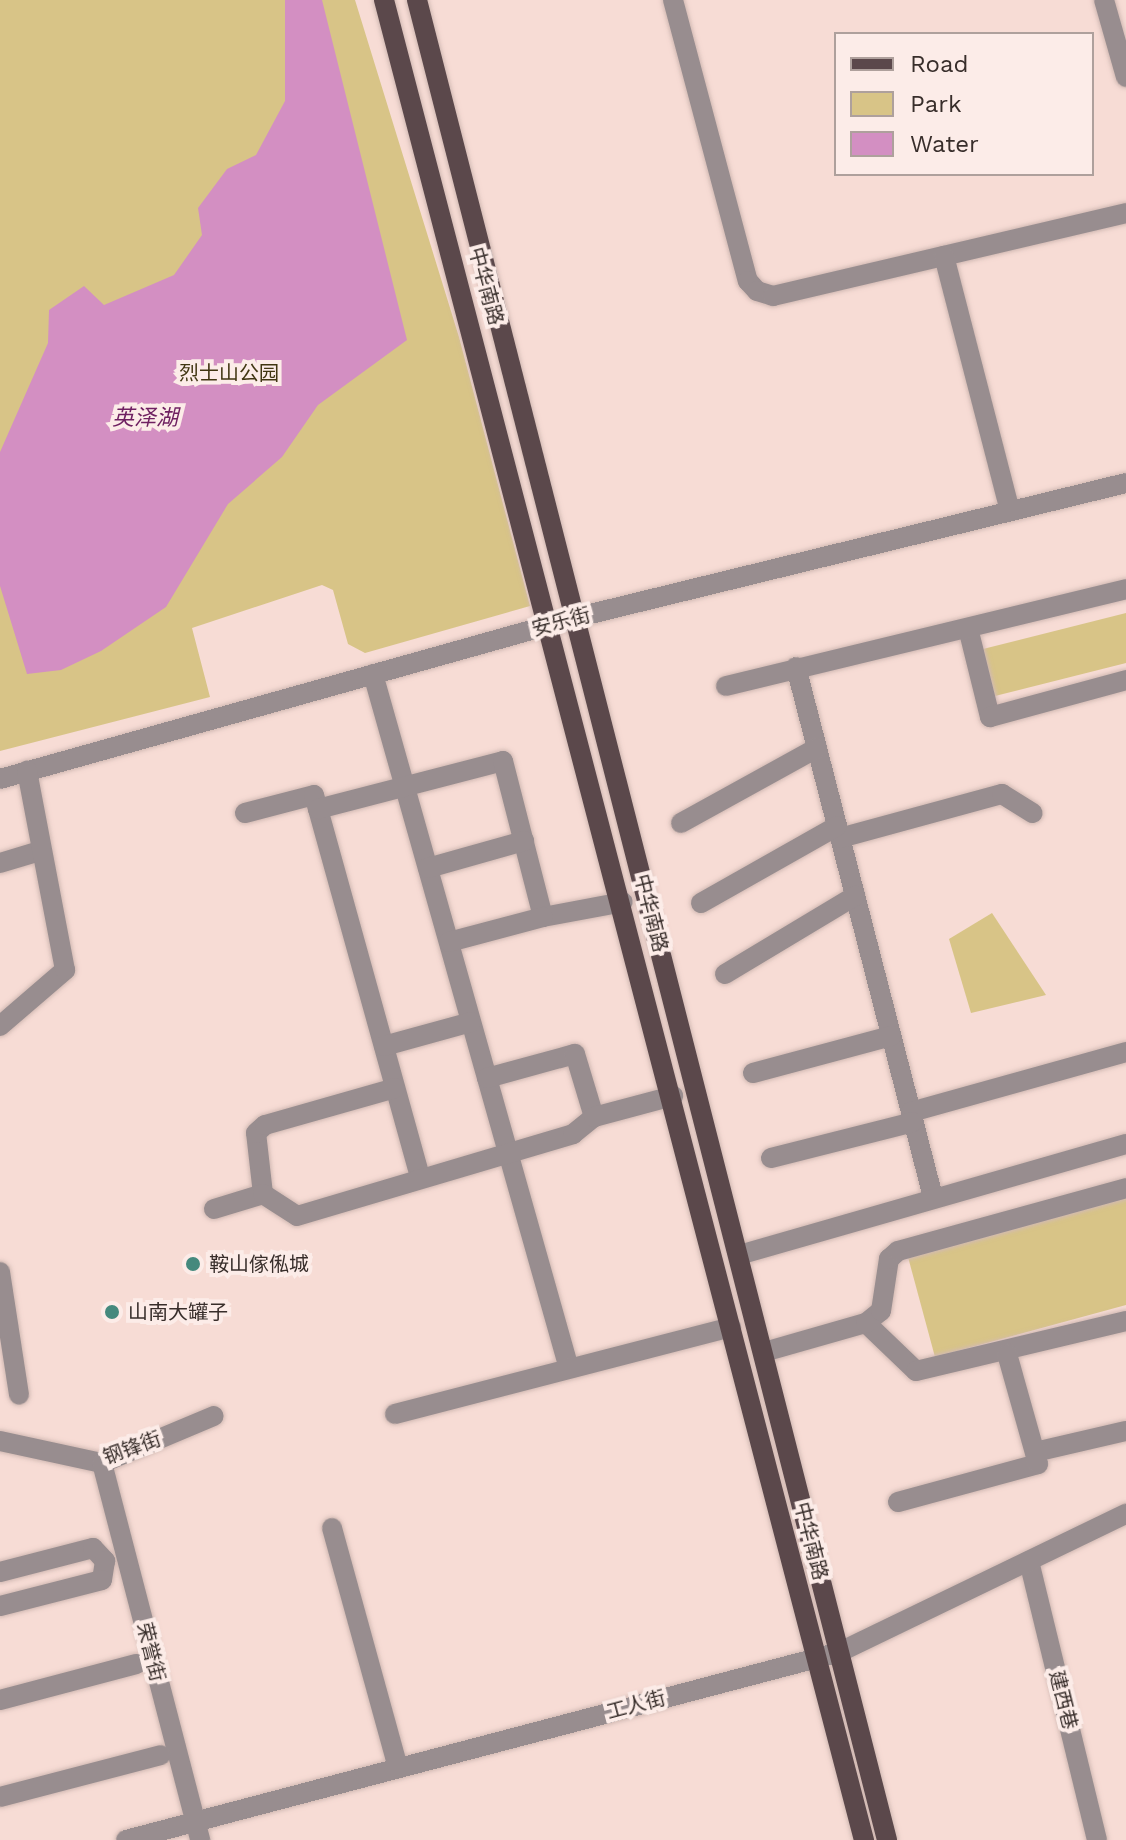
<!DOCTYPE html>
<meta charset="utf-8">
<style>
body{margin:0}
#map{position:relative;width:1126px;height:1840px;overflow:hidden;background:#f7dcd5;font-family:"Work Sans","Noto Sans SC",sans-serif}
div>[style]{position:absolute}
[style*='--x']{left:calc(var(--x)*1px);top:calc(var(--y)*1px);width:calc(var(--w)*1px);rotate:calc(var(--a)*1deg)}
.green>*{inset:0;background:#d8c487}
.water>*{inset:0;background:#d38fc2}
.roads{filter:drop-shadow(0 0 2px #d1b9b3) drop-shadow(0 0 2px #d1b9b3)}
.minor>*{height:20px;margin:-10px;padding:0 10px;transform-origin:10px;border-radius:10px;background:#988d8f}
.major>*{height:20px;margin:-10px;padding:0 10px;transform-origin:10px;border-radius:10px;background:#5b484b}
.dots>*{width:22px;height:22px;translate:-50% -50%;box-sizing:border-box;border:4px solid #fcece8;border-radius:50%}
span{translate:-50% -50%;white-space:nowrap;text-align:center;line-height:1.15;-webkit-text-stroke:8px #fcece8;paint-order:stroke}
.street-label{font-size:20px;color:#382e2b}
.park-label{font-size:20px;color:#413612}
.poi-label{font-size:20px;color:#382e2b}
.left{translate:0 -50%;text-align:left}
.water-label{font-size:22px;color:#6f2061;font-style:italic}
.legend{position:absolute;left:834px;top:32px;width:260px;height:144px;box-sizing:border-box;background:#fcece8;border:2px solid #aea09c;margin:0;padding:10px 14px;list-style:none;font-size:24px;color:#382e2b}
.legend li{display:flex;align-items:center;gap:16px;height:40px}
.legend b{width:40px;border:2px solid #aea09c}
</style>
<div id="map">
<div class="green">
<i style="clip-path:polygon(0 0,355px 0,459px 337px,530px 606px,365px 653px,348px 644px,333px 590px,322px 585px,192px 628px,210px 697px,0 751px)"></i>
<i style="clip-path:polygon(1126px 613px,1126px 663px,995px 696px,983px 649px)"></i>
<i style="clip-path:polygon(992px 913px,1046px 995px,971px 1013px,949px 939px)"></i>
<i style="clip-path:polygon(1126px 1198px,1126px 1305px,935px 1357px,908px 1257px)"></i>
</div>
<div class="water">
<i style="clip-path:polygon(285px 0,322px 0,407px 340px,318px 405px,282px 457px,228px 504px,166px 607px,101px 651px,61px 670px,27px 674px,0 586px,0 452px,48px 343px,49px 310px,84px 286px,104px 305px,174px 275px,202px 235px,198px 208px,227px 169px,256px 155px,285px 101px)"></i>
</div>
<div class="roads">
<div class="minor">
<i style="--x:673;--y:0;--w:291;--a:75.1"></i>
<i style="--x:748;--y:281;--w:13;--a:48"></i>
<i style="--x:757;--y:291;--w:17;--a:17"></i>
<i style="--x:773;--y:296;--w:363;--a:-13.2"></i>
<i style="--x:1104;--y:0;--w:80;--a:74.1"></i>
<i style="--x:944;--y:256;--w:263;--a:75.5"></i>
<i style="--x:968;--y:628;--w:92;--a:76.1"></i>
<i style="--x:990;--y:717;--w:141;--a:-15.2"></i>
<i style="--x:796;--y:667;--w:547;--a:75.51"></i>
<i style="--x:373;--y:674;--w:718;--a:74.24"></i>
<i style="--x:726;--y:686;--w:412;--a:-13.6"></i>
<i style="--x:0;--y:779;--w:600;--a:-15.66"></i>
<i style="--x:578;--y:617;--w:564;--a:-13.74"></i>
<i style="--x:318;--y:809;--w:383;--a:74.5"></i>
<i style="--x:245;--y:813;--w:71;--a:-14.6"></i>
<i style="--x:314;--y:795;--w:15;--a:74"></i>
<i style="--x:318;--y:809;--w:191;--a:-14.5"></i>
<i style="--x:503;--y:761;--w:161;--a:75.6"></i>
<i style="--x:543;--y:917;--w:81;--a:-10.6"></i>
<i style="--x:681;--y:823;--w:155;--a:-28.9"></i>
<i style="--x:840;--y:838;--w:168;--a:-15.2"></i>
<i style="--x:1002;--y:794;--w:36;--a:32"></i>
<i style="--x:0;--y:863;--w:42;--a:-16.7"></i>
<i style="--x:428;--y:868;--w:100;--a:-15.7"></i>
<i style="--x:701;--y:903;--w:156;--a:-29.5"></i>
<i style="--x:449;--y:942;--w:97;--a:-14.9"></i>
<i style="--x:725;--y:974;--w:152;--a:-31"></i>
<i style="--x:0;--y:1026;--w:86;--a:-40.7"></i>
<i style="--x:65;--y:970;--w:203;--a:-100.8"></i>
<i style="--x:384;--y:1046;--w:90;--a:-15.4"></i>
<i style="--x:753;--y:1073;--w:143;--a:-15"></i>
<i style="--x:487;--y:1078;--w:91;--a:-15.3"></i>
<i style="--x:575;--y:1054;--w:66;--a:73.2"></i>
<i style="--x:911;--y:1112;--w:223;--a:-15.6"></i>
<i style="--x:771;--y:1158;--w:146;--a:-14.2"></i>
<i style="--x:263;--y:1194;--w:61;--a:-96.5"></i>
<i style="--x:256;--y:1133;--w:12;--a:-42"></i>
<i style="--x:265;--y:1125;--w:135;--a:-15.9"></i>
<i style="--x:214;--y:1209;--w:51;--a:-17"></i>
<i style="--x:263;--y:1194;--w:40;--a:32.9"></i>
<i style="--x:297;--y:1216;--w:288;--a:-16.5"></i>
<i style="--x:573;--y:1134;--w:27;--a:-39"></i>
<i style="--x:594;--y:1117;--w:82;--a:-14.9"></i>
<i style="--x:739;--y:1255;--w:403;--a:-16"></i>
<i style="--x:0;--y:1272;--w:124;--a:81.2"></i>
<i style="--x:866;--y:1323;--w:69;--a:43.8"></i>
<i style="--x:916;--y:1371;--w:216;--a:-13.4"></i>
<i style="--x:764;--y:1352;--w:106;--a:-15.9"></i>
<i style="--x:866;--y:1323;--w:19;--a:-39"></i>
<i style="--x:881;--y:1311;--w:53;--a:-81.3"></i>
<i style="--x:889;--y:1259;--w:12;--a:-42"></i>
<i style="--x:898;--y:1251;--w:237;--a:-15.4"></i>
<i style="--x:395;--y:1414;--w:347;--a:-14.5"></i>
<i style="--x:0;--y:1441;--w:104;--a:12.2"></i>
<i style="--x:102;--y:1463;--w:121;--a:-22.8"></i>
<i style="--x:1035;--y:1452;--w:93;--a:-13"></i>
<i style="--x:102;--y:1463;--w:390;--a:75.4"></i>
<i style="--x:898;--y:1502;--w:145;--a:-15.2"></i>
<i style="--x:1038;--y:1464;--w:114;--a:-105.7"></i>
<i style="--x:332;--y:1528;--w:248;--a:74.6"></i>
<i style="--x:1029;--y:1561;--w:287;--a:76.3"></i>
<i style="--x:0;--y:1572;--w:96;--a:-14.5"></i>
<i style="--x:93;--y:1548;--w:18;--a:47"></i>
<i style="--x:105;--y:1561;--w:19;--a:99"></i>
<i style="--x:102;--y:1580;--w:105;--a:165.7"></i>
<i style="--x:0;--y:1700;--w:141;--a:-14.8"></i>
<i style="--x:0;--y:1797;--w:166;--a:-14.6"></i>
<i style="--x:126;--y:1840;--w:738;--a:-14.75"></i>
<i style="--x:840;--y:1652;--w:318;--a:-25.8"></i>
</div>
<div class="major">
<i style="--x:384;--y:0;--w:1902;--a:75.38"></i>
<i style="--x:417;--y:0;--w:1899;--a:75.67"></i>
</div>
</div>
<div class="dots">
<i style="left:193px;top:1264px;background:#45897d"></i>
<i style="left:112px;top:1312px;background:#45897d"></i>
</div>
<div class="street-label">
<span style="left:486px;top:286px;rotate:75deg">中华南路</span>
<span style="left:561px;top:622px;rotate:-15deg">安乐街</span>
<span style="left:651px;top:913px;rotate:76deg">中华南路</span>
<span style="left:132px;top:1448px;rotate:-20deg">钢锋街</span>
<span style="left:811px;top:1541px;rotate:76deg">中华南路</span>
<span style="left:151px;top:1652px;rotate:76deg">荣誉街</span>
<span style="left:1063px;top:1700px;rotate:76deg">建西巷</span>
<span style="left:636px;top:1705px;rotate:-15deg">工人街</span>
</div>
<div class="park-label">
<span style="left:229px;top:373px">烈士山公园</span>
</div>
<div class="poi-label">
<span class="left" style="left:209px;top:1264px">鞍山傢俬城</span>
<span class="left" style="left:128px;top:1312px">山南大罐子</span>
</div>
<div class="water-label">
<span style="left:145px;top:418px">英泽湖</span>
</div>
<ul class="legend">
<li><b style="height:10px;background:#5b484b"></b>Road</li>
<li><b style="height:22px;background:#d8c487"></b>Park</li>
<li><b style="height:22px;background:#d38fc2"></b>Water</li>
</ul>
</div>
